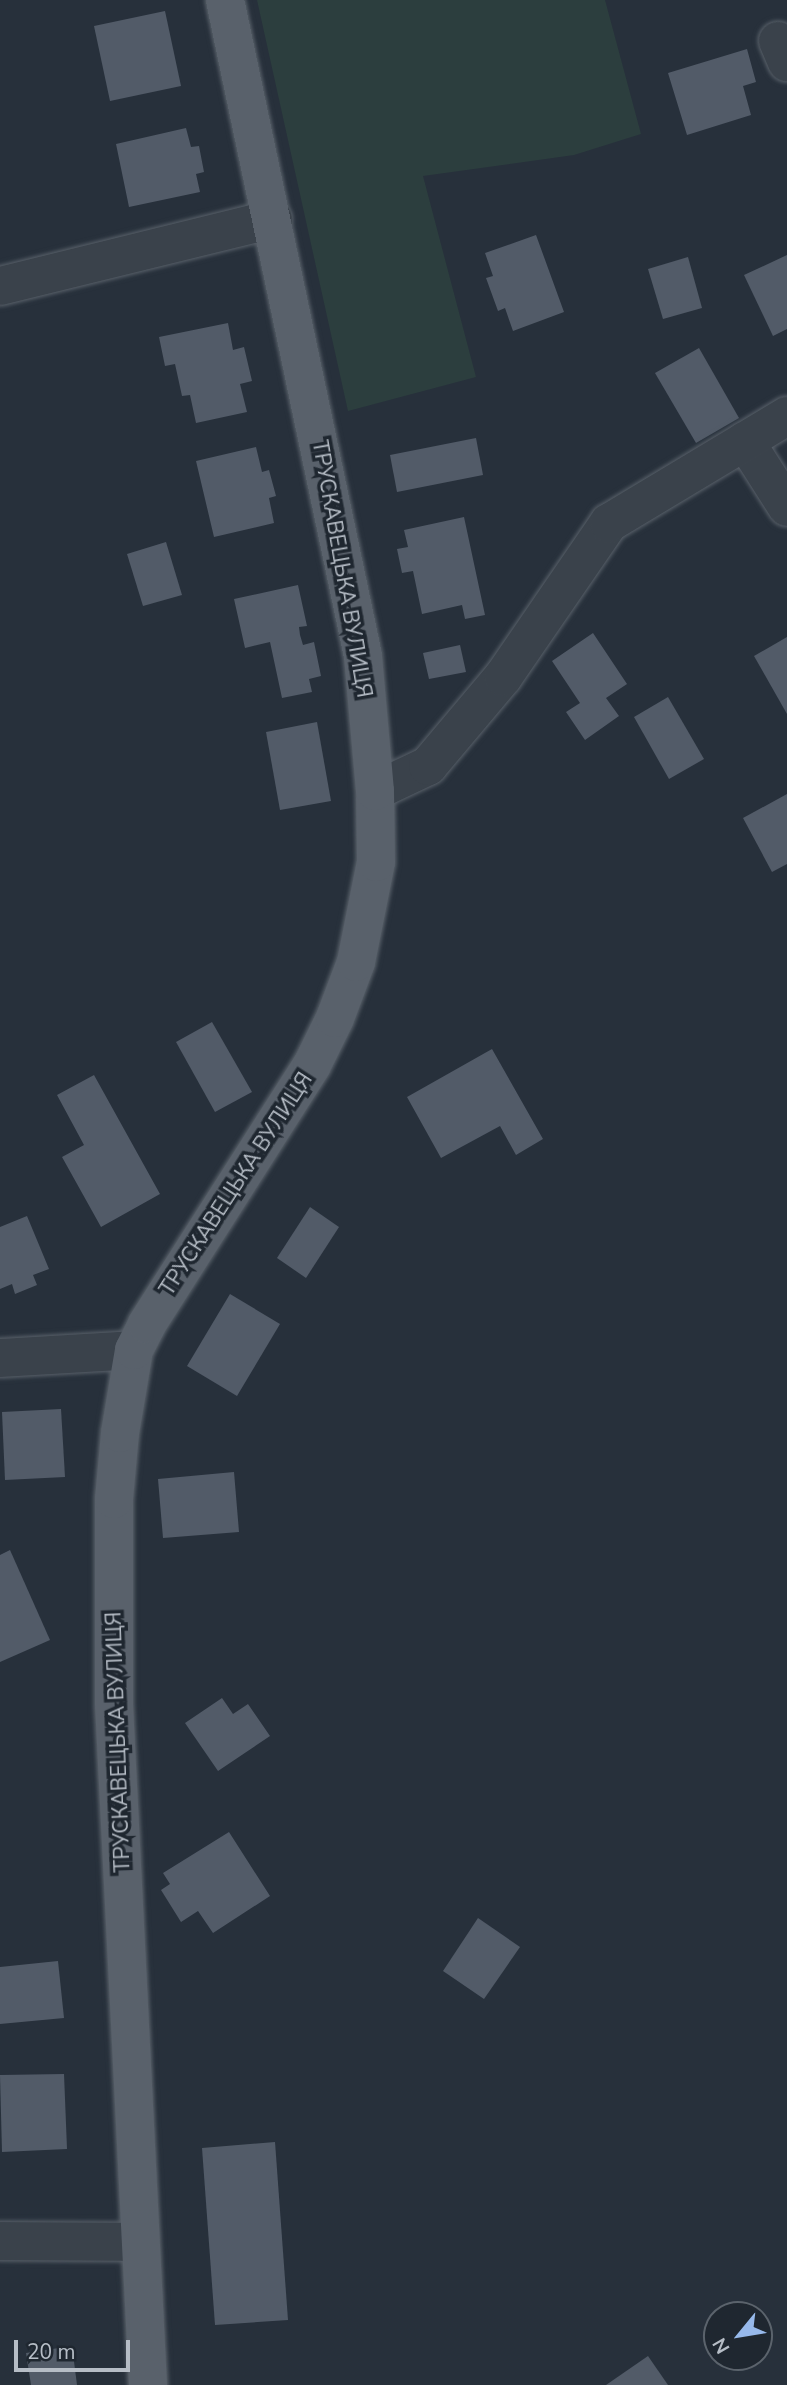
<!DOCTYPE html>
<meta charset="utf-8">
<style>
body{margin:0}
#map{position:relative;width:787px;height:2385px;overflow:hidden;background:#27303b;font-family:"Nunito Sans",sans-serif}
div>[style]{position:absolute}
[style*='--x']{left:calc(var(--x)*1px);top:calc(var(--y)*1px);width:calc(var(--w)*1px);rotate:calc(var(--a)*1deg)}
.green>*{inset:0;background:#2c3e3e}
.building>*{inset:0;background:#525b68}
.roads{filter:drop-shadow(0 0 2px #586069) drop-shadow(0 0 2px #586069)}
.minor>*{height:38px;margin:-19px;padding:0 19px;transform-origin:19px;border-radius:19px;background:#3a424b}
.major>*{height:38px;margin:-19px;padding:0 19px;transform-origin:19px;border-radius:19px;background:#59616b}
span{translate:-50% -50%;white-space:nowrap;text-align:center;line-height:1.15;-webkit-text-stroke:7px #1f2730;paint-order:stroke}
.street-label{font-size:21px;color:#b6bdc6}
.north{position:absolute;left:703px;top:2301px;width:70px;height:70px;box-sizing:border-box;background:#1f2730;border:2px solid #5b636c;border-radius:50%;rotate:240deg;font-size:19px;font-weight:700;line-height:28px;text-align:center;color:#b6bdc6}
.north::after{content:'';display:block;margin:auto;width:24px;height:32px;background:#97b9eb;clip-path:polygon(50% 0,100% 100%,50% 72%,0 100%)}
.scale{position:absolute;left:14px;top:2340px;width:116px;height:32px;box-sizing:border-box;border:4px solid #b6bdc6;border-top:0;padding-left:9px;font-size:21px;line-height:24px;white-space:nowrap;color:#b6bdc6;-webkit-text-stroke:5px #1f2730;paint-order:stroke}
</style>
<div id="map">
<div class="green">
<i style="clip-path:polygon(257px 0,605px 0,641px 134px,574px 155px,423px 176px,476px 377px,348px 411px)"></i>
</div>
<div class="building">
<i style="clip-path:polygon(165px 11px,181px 86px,110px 101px,94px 26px)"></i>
<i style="clip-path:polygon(747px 49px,756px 82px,743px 86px,751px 115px,687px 135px,668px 73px)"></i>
<i style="clip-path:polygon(186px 128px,191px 147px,199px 146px,204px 172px,196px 174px,200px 192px,129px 207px,116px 144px)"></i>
<i style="clip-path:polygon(536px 235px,564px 312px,513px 331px,505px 308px,498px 311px,486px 278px,493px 276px,485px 253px)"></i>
<i style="clip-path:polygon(787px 255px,787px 329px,773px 336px,744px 275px)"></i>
<i style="clip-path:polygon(688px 257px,702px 308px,663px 319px,648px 269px)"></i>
<i style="clip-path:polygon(228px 323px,233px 350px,244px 347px,252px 381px,240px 384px,247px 412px,196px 423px,190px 395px,182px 396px,175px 364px,165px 366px,159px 337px)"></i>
<i style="clip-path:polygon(699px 348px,739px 418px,696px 443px,655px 373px)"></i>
<i style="clip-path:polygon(476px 438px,483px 475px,397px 492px,390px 455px)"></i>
<i style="clip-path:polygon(256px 447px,262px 472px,269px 470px,276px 496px,269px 498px,274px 523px,214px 537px,196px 461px)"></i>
<i style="clip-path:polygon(464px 517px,485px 615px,465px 619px,462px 605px,422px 614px,413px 571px,402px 573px,397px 549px,408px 547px,404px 530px)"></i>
<i style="clip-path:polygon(166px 542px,182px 595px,143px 606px,127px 554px)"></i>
<i style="clip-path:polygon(298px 585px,307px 626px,299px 627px,300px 635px,303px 645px,314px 642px,321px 676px,309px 679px,312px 692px,282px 698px,270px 642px,245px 648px,234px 599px)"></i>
<i style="clip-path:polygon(593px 633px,627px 684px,606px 698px,619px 716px,585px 740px,566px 712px,580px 703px,552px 661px)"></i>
<i style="clip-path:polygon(787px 637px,787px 714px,754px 656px)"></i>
<i style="clip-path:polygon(460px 645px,466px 672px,429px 679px,423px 653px)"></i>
<i style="clip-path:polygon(668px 697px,704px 759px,669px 779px,634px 717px)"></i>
<i style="clip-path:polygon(317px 722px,331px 801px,280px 810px,266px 732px)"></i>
<i style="clip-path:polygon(787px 794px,787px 864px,772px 872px,743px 818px)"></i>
<i style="clip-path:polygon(212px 1022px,252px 1092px,215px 1112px,176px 1042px)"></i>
<i style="clip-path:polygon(492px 1049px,543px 1139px,516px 1155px,500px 1126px,441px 1158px,407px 1097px)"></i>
<i style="clip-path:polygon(94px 1075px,160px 1194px,101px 1227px,62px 1157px,84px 1145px,57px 1095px)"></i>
<i style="clip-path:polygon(310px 1207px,339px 1227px,306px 1278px,277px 1258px)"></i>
<i style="clip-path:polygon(27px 1216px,49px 1269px,33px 1275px,37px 1285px,15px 1294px,12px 1284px,0 1289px,0 1227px)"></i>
<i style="clip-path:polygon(230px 1294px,280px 1324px,237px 1396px,187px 1366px)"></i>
<i style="clip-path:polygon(61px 1409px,65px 1477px,5px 1480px,2px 1412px)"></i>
<i style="clip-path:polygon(234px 1472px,239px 1532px,163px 1538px,158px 1479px)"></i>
<i style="clip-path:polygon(10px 1550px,50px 1640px,0 1662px,0 1555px)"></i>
<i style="clip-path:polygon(222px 1698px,233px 1714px,248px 1704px,270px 1736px,218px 1771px,185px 1723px)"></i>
<i style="clip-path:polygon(229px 1832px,270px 1896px,213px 1933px,198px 1911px,181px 1922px,161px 1890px,170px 1884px,163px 1873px)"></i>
<i style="clip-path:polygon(478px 1918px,520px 1947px,484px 1999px,443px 1971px)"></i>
<i style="clip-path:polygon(58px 1961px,64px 2018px,0 2024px,0 1967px)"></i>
<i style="clip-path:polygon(64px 2074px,67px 2149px,2px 2152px,0 2075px)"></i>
<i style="clip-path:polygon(275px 2142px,288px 2320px,215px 2325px,202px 2148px)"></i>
<i style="clip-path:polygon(72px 2346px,77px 2385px,31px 2385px,26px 2353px)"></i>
<i style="clip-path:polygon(648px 2356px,668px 2385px,606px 2385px)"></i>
</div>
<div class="roads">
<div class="minor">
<i style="--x:778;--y:41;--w:23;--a:67"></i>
<i style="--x:0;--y:286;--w:281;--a:-13.8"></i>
<i style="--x:745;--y:441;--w:78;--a:57.5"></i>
<i style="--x:375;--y:791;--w:59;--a:-25.3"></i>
<i style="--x:428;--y:766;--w:116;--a:-49.9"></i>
<i style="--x:503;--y:677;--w:187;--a:-55.5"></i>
<i style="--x:609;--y:523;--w:208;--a:-31"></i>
<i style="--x:0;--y:1358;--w:134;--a:-3.4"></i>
<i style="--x:0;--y:2241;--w:140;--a:0.4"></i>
</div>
<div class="major">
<i style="--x:148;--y:2385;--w:681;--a:-92.86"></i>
<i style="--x:114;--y:1705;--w:206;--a:-90"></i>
<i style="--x:114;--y:1499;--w:66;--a:-84.8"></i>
<i style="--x:120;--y:1433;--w:84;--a:-80.4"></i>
<i style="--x:134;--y:1350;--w:29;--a:-63"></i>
<i style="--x:147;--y:1324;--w:307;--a:-57.5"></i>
<i style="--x:312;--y:1065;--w:52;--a:-63.9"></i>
<i style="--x:335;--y:1018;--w:60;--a:-69.4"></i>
<i style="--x:356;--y:962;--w:102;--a:-78.7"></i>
<i style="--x:376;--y:862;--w:71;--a:-90.8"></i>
<i style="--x:375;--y:791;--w:136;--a:-95.1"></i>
<i style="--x:363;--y:656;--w:670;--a:-101.88"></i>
</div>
</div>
<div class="street-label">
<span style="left:342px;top:569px;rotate:80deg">ТРУСКАВЕЦЬКА ВУЛИЦЯ</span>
<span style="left:236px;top:1184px;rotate:-57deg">ТРУСКАВЕЦЬКА ВУЛИЦЯ</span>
<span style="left:118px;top:1742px;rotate:-92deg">ТРУСКАВЕЦЬКА ВУЛИЦЯ</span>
</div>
<div class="north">N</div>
<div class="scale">20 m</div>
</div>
